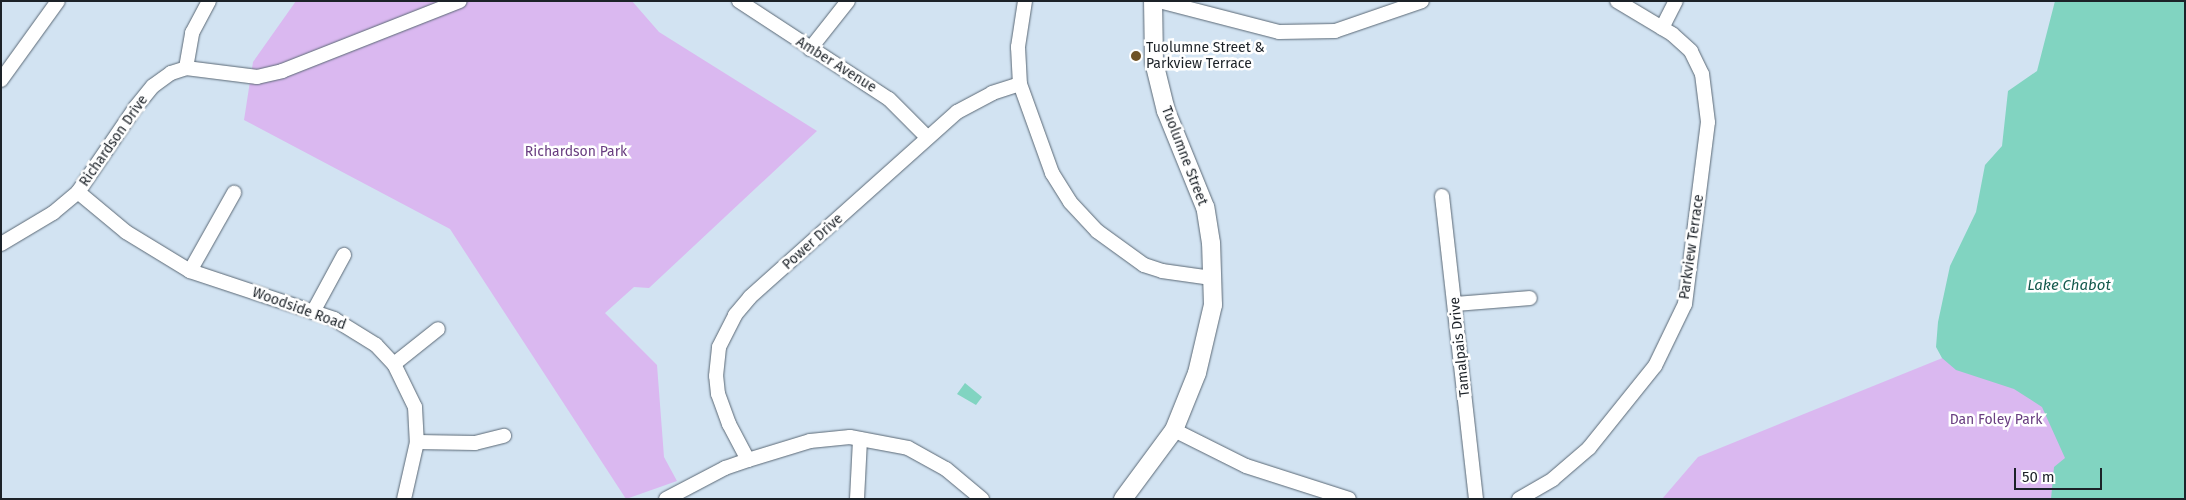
<!DOCTYPE html>
<style>
body{margin:0}
#map{position:relative;width:2186px;height:500px;overflow:hidden;background:#d2e3f2;font-family:"Fira Sans",sans-serif}
div>[style]{position:absolute}
[style*='--x']{left:calc(var(--x)*1px);top:calc(var(--y)*1px);width:calc(var(--w)*1px);rotate:calc(var(--a)*1deg)}
.green>*{inset:0;background:#dab8f0}
.water>*{inset:0;background:#81d4c1}
.roads{filter:drop-shadow(0 0 1px #5a6875) drop-shadow(0 0 1px #5a6875)}
.minor>*{height:14px;margin:-7px;padding:0 7px;transform-origin:7px;border-radius:7px;background:#fff}
.major>*{height:18px;margin:-9px;padding:0 9px;transform-origin:9px;border-radius:9px;background:#fff}
.dots>*{width:14px;height:14px;translate:-50% -50%;box-sizing:border-box;border:2px solid #fff;border-radius:50%}
span{translate:-50% -50%;white-space:nowrap;text-align:center;line-height:1.15;-webkit-text-stroke:5px #fff;paint-order:stroke}
.poi-label{font-size:14px;color:#1c2228}
.left{translate:0 -50%;text-align:left}
.street-label{font-size:14px;color:#1c2228}
.park-label{font-size:14px;color:#693e81}
.water-label{font-size:15px;color:#14594d;font-style:italic}
.frame{position:absolute;inset:0;border:2px solid #1c2228;pointer-events:none}
.scale{position:absolute;left:2014px;top:468px;width:88px;height:22px;box-sizing:border-box;border:2px solid #1c2228;border-top:0;padding-left:6px;font-size:15px;line-height:18px;white-space:nowrap;color:#1c2228;-webkit-text-stroke:4px #fff;paint-order:stroke}
</style>
<div id="map">
<div class="green">
<i style="clip-path:polygon(296px 1px,632px 1px,659px 32px,817px 131px,649px 288px,634px 287px,605px 313px,657px 365px,664px 457px,677px 481px,626px 499px,450px 229px,244px 120px,253px 62px)"></i>
<i style="clip-path:polygon(2029px 323px,2104px 499px,1662px 499px,1698px 457px)"></i>
</div>
<div class="water">
<i style="clip-path:polygon(2055px 1px,2185px 1px,2185px 499px,2051px 499px,2054px 467px,2065px 458px,2042px 407px,2014px 389px,1956px 370px,1942px 358px,1936px 347px,1938px 322px,1950px 266px,1976px 212px,1985px 165px,2002px 146px,2008px 91px,2037px 71px)"></i>
<i style="clip-path:polygon(965px 383px,982px 397px,976px 405px,957px 394px)"></i>
</div>
<div class="roads">
<div class="minor">
<i style="--x:739;--y:1;--w:179;--a:33.2"></i>
<i style="--x:889;--y:99;--w:54;--a:45"></i>
<i style="--x:1025;--y:1;--w:47;--a:98.7"></i>
<i style="--x:1018;--y:47;--w:37;--a:87"></i>
<i style="--x:1020;--y:84;--w:95;--a:70.2"></i>
<i style="--x:1052;--y:173;--w:34;--a:58"></i>
<i style="--x:1070;--y:202;--w:40;--a:47"></i>
<i style="--x:1097;--y:231;--w:58;--a:35.9"></i>
<i style="--x:1144;--y:265;--w:19;--a:18"></i>
<i style="--x:1162;--y:271;--w:50;--a:8"></i>
<i style="--x:1159;--y:1;--w:124;--a:14.5"></i>
<i style="--x:1279;--y:32;--w:56;--a:-1"></i>
<i style="--x:1335;--y:31;--w:92;--a:-19"></i>
<i style="--x:1662;--y:28;--w:30;--a:-63"></i>
<i style="--x:810;--y:49;--w:61;--a:-51.6"></i>
<i style="--x:186;--y:68;--w:36;--a:-80"></i>
<i style="--x:192;--y:33;--w:36;--a:-62"></i>
<i style="--x:1;--y:80;--w:97;--a:-54.2"></i>
<i style="--x:78;--y:192;--w:62;--a:39.8"></i>
<i style="--x:126;--y:232;--w:75;--a:31.4"></i>
<i style="--x:190;--y:271;--w:152;--a:18.4"></i>
<i style="--x:334;--y:319;--w:49;--a:31.8"></i>
<i style="--x:376;--y:345;--w:26;--a:47"></i>
<i style="--x:394;--y:364;--w:48;--a:64"></i>
<i style="--x:415;--y:407;--w:35;--a:87"></i>
<i style="--x:417;--y:442;--w:58;--a:102.8"></i>
<i style="--x:1442;--y:196;--w:305;--a:83.6"></i>
<i style="--x:1;--y:244;--w:61;--a:-30.8"></i>
<i style="--x:53;--y:213;--w:33;--a:-40"></i>
<i style="--x:78;--y:192;--w:102;--a:-55.8"></i>
<i style="--x:135;--y:108;--w:28;--a:-51"></i>
<i style="--x:153;--y:86;--w:22;--a:-36"></i>
<i style="--x:171;--y:73;--w:16;--a:-18"></i>
<i style="--x:186;--y:68;--w:72;--a:7.2"></i>
<i style="--x:257;--y:77;--w:26;--a:-13"></i>
<i style="--x:282;--y:71;--w:191;--a:-21.5"></i>
<i style="--x:190;--y:271;--w:90;--a:-60.6"></i>
<i style="--x:1456;--y:304;--w:74;--a:-4.6"></i>
<i style="--x:313;--y:312;--w:65;--a:-61.5"></i>
<i style="--x:394;--y:364;--w:56;--a:-38.5"></i>
<i style="--x:1174;--y:430;--w:80;--a:26.6"></i>
<i style="--x:1246;--y:466;--w:108;--a:17.8"></i>
<i style="--x:417;--y:442;--w:58;--a:1"></i>
<i style="--x:475;--y:443;--w:30;--a:-14"></i>
<i style="--x:748;--y:460;--w:41;--a:-117.8"></i>
<i style="--x:729;--y:424;--w:32;--a:-110"></i>
<i style="--x:718;--y:394;--w:18;--a:-96"></i>
<i style="--x:716;--y:376;--w:29;--a:-84"></i>
<i style="--x:719;--y:347;--w:36;--a:-63"></i>
<i style="--x:735;--y:315;--w:23;--a:-50"></i>
<i style="--x:750;--y:297;--w:278;--a:-41.8"></i>
<i style="--x:957;--y:112;--w:40;--a:-28"></i>
<i style="--x:992;--y:93;--w:29;--a:-18"></i>
<i style="--x:666;--y:499;--w:67;--a:-27.7"></i>
<i style="--x:725;--y:468;--w:24;--a:-19"></i>
<i style="--x:748;--y:460;--w:65;--a:-17"></i>
<i style="--x:810;--y:441;--w:40;--a:-5.7"></i>
<i style="--x:850;--y:437;--w:59;--a:10.7"></i>
<i style="--x:908;--y:448;--w:43;--a:28.9"></i>
<i style="--x:946;--y:469;--w:47;--a:39.8"></i>
<i style="--x:857;--y:499;--w:60;--a:-87.1"></i>
<i style="--x:1519;--y:499;--w:39;--a:-30"></i>
<i style="--x:1553;--y:479;--w:48;--a:-40.7"></i>
<i style="--x:1589;--y:448;--w:105;--a:-51.2"></i>
<i style="--x:1655;--y:366;--w:69;--a:-64.2"></i>
<i style="--x:1685;--y:304;--w:183;--a:-82.8"></i>
<i style="--x:1708;--y:122;--w:48;--a:-97.1"></i>
<i style="--x:1702;--y:74;--w:25;--a:-116"></i>
<i style="--x:1691;--y:51;--w:25;--a:-138"></i>
<i style="--x:1672;--y:34;--w:64;--a:-149"></i>
</div>
<div class="major">
<i style="--x:1123;--y:499;--w:86;--a:-53.5"></i>
<i style="--x:1174;--y:430;--w:61;--a:-68"></i>
<i style="--x:1197;--y:373;--w:70;--a:-76.8"></i>
<i style="--x:1213;--y:305;--w:62;--a:-91.8"></i>
<i style="--x:1211;--y:243;--w:36;--a:-99"></i>
<i style="--x:1205;--y:207;--w:104;--a:-112.1"></i>
<i style="--x:1166;--y:111;--w:50;--a:-103.8"></i>
<i style="--x:1154;--y:62;--w:61;--a:-90.9"></i>
</div>
</div>
<div class="dots">
<i style="left:1136px;top:56px;background:#6e5225"></i>
</div>
<div class="poi-label">
<span class="left" style="left:1146px;top:56px">Tuolumne Street &amp;<br>Parkview Terrace</span>
</div>
<div class="street-label">
<span style="left:836px;top:65px;rotate:32deg">Amber Avenue</span>
<span style="left:114px;top:141px;rotate:-55deg">Richardson Drive</span>
<span style="left:1184px;top:156px;rotate:69deg">Tuolumne Street</span>
<span style="left:813px;top:242px;rotate:-42deg">Power Drive</span>
<span style="left:1692px;top:247px;rotate:-82deg">Parkview Terrace</span>
<span style="left:299px;top:309px;rotate:20deg">Woodside Road</span>
<span style="left:1460px;top:347px;rotate:-96deg">Tamalpais Drive</span>
</div>
<div class="park-label">
<span style="left:576px;top:152px">Richardson Park</span>
<span style="left:1996px;top:420px">Dan Foley Park</span>
</div>
<div class="water-label">
<span style="left:2069px;top:286px">Lake Chabot</span>
</div>
<div class="frame"></div>
<div class="scale">50 m</div>
</div>
